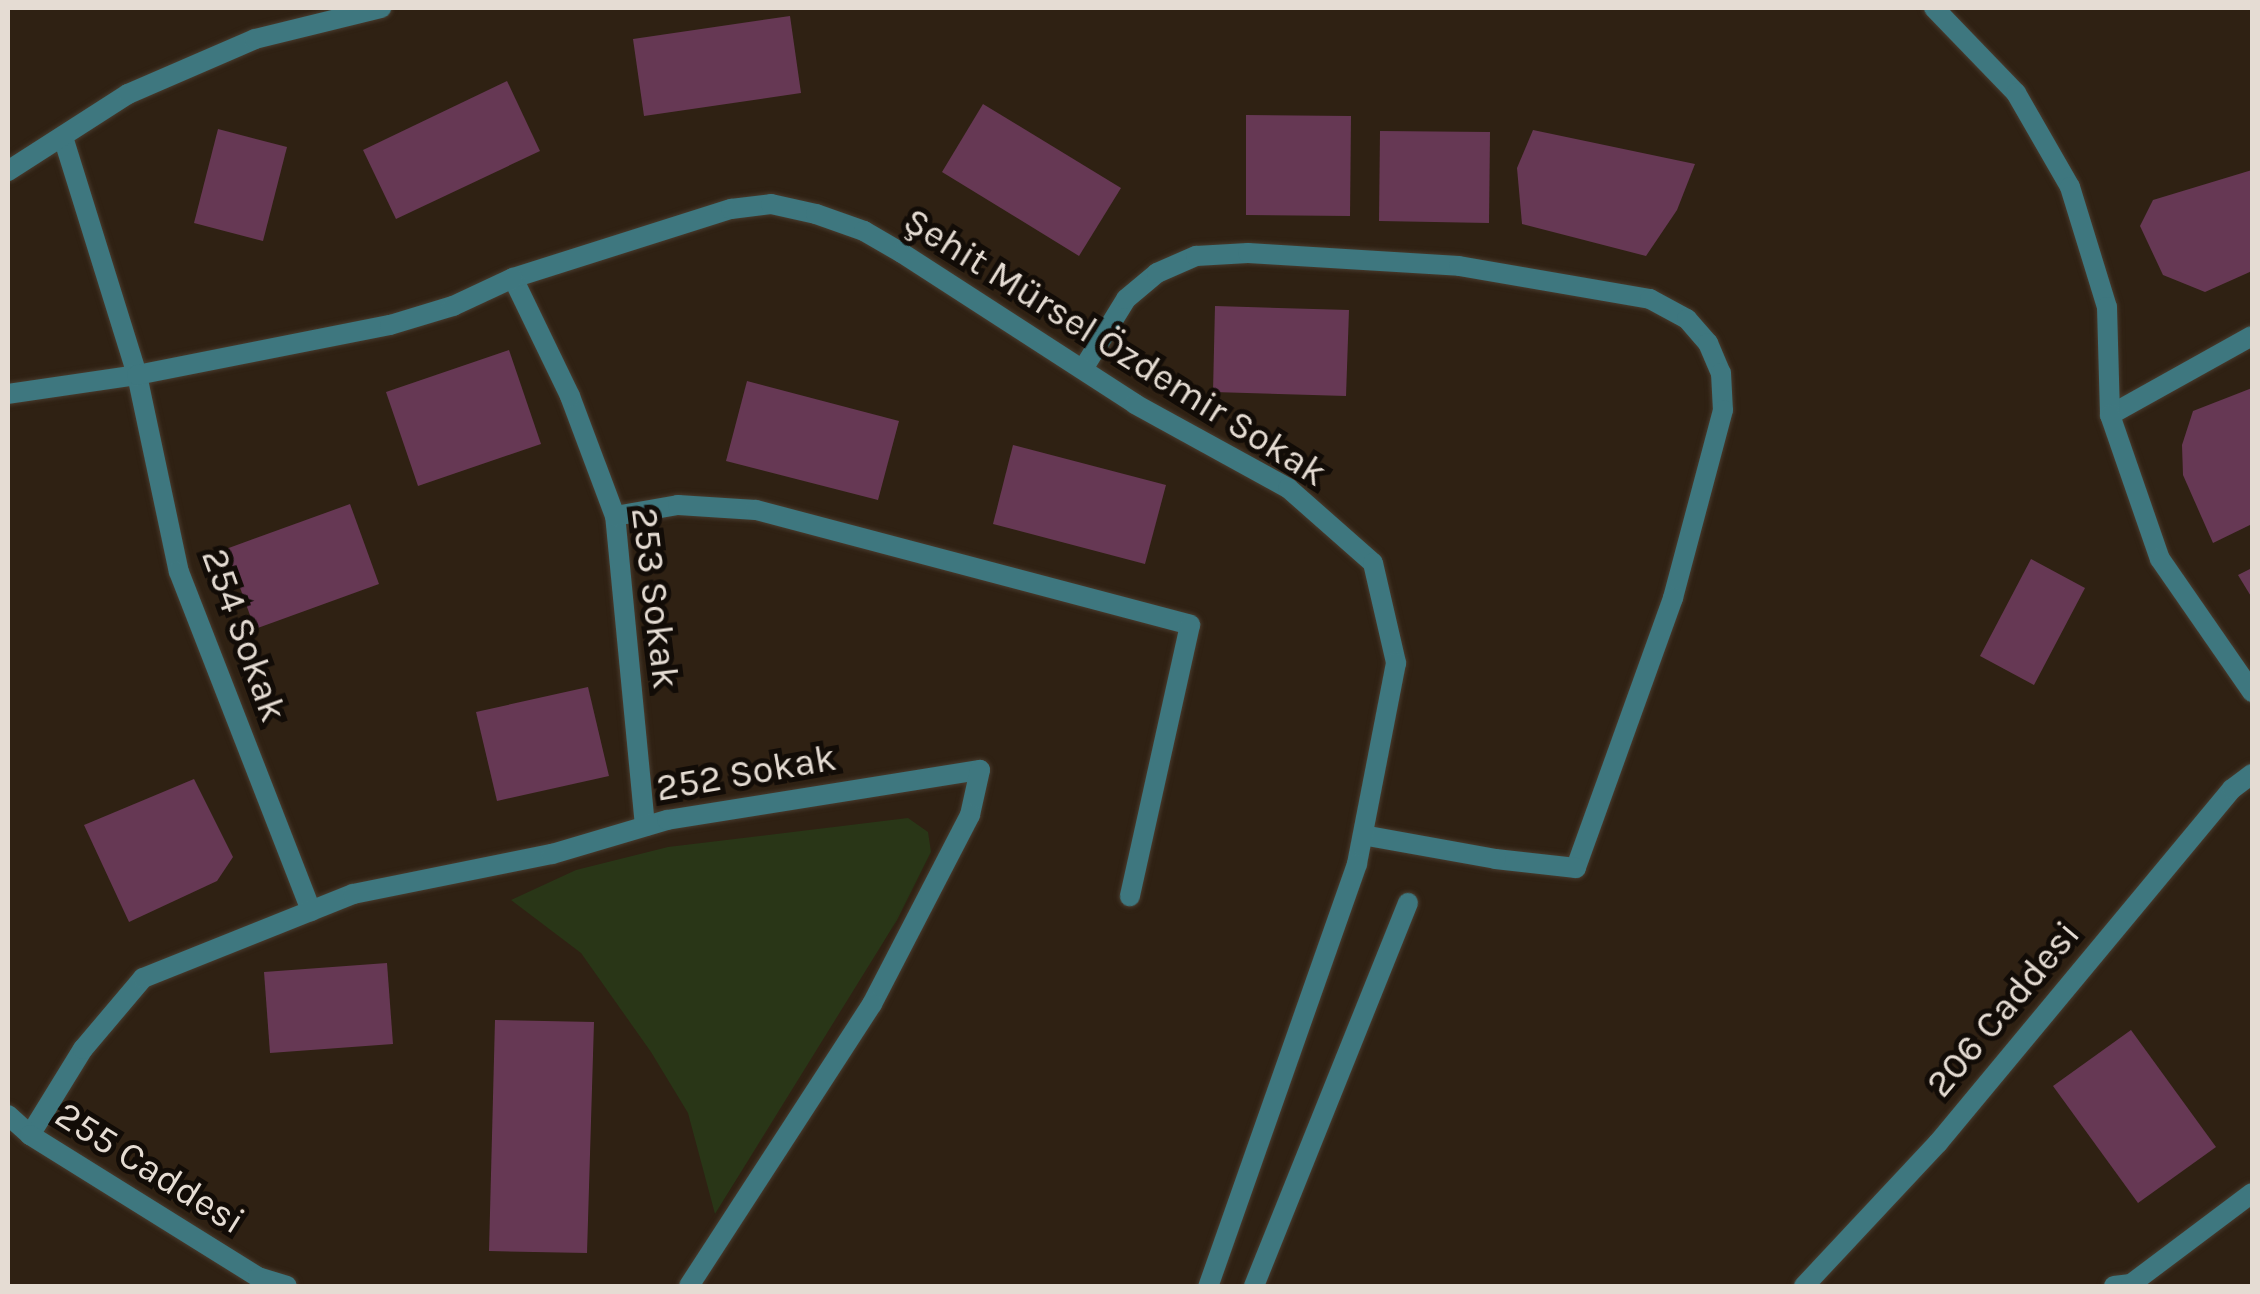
<!DOCTYPE html>
<meta charset="utf-8">
<style>
body{margin:0}
#map{position:relative;width:2260px;height:1294px;overflow:hidden;background:#2f2113;font-family:Karla,sans-serif}
div>[style]{position:absolute}
[style*='--x']{left:calc(var(--x)*1px);top:calc(var(--y)*1px);width:calc(var(--w)*1px);rotate:calc(var(--a)*1deg)}
.green>*{inset:0;background:#293617}
.building>*{inset:0;background:#663854}
.roads{filter:drop-shadow(0 0 2px #483b2e) drop-shadow(0 0 2px #483b2e)}
.service>*{height:20px;margin:-10px;padding:0 10px;transform-origin:10px;border-radius:10px;background:#3e777f}
.minor>*{height:20px;margin:-10px;padding:0 10px;transform-origin:10px;border-radius:10px;background:#3e777f}
.tertiary>*{height:20px;margin:-10px;padding:0 10px;transform-origin:10px;border-radius:10px;background:#3e777f}
span{translate:-50% -50%;white-space:nowrap;text-align:center;line-height:1.15;-webkit-text-stroke:10px #120c07;paint-order:stroke}
.street-label{font-size:38px;color:#e5dcd3}
.frame{position:absolute;inset:0;border:10px solid #e5dcd3;pointer-events:none}
</style>
<div id="map">
<div class="green">
<i style="clip-path:polygon(908px 818px,928px 832px,931px 852px,897px 920px,715px 1214px,688px 1113px,651px 1052px,581px 953px,511px 900px,576px 870px,668px 847px)"></i>
</div>
<div class="building">
<i style="clip-path:polygon(790px 16px,801px 93px,644px 116px,633px 39px)"></i>
<i style="clip-path:polygon(507px 81px,540px 151px,396px 219px,363px 150px)"></i>
<i style="clip-path:polygon(983px 104px,1121px 188px,1079px 256px,942px 172px)"></i>
<i style="clip-path:polygon(1246px 115px,1351px 116px,1350px 216px,1246px 215px)"></i>
<i style="clip-path:polygon(218px 129px,287px 147px,263px 241px,194px 223px)"></i>
<i style="clip-path:polygon(1533px 130px,1695px 164px,1677px 210px,1646px 256px,1522px 224px,1517px 168px)"></i>
<i style="clip-path:polygon(1380px 131px,1490px 132px,1489px 223px,1379px 221px)"></i>
<i style="clip-path:polygon(2252px 170px,2252px 271px,2205px 292px,2163px 275px,2140px 226px,2153px 200px)"></i>
<i style="clip-path:polygon(1215px 306px,1349px 310px,1346px 396px,1213px 392px)"></i>
<i style="clip-path:polygon(509px 350px,541px 444px,418px 486px,386px 392px)"></i>
<i style="clip-path:polygon(747px 381px,899px 421px,878px 500px,726px 461px)"></i>
<i style="clip-path:polygon(2252px 388px,2252px 524px,2213px 543px,2183px 475px,2182px 445px,2193px 411px)"></i>
<i style="clip-path:polygon(1013px 445px,1166px 485px,1145px 564px,993px 524px)"></i>
<i style="clip-path:polygon(350px 504px,379px 584px,255px 629px,226px 549px)"></i>
<i style="clip-path:polygon(2031px 559px,2085px 588px,2034px 685px,1980px 656px)"></i>
<i style="clip-path:polygon(2252px 568px,2252px 598px,2238px 575px)"></i>
<i style="clip-path:polygon(588px 687px,609px 776px,497px 801px,476px 712px)"></i>
<i style="clip-path:polygon(194px 779px,233px 857px,217px 881px,129px 922px,84px 825px)"></i>
<i style="clip-path:polygon(387px 963px,393px 1044px,270px 1053px,264px 972px)"></i>
<i style="clip-path:polygon(495px 1020px,594px 1022px,587px 1253px,489px 1251px)"></i>
<i style="clip-path:polygon(2131px 1030px,2216px 1147px,2138px 1203px,2053px 1086px)"></i>
</div>
<div class="roads">
<div class="service">
<i style="--x:615;--y:516;--w:64;--a:-9.9"></i>
<i style="--x:678;--y:505;--w:78;--a:3.7"></i>
<i style="--x:756;--y:510;--w:449;--a:14.8"></i>
<i style="--x:1190;--y:625;--w:278;--a:102.5"></i>
<i style="--x:1254;--y:1286;--w:413;--a:-68.1"></i>
</div>
<div class="minor">
<i style="--x:63;--y:137;--w:249;--a:72.7"></i>
<i style="--x:137;--y:375;--w:201;--a:78"></i>
<i style="--x:179;--y:572;--w:364;--a:68.7"></i>
<i style="--x:8;--y:171;--w:143;--a:-32.7"></i>
<i style="--x:128;--y:94;--w:138;--a:-23.4"></i>
<i style="--x:255;--y:39;--w:130;--a:-13.8"></i>
<i style="--x:1083;--y:369;--w:82;--a:-58.4"></i>
<i style="--x:1126;--y:299;--w:40;--a:-40"></i>
<i style="--x:1157;--y:273;--w:43;--a:-23.6"></i>
<i style="--x:1196;--y:256;--w:52;--a:-3.3"></i>
<i style="--x:1248;--y:253;--w:211;--a:3.5"></i>
<i style="--x:1459;--y:266;--w:194;--a:9.8"></i>
<i style="--x:1650;--y:299;--w:42;--a:28.4"></i>
<i style="--x:1687;--y:319;--w:32;--a:49"></i>
<i style="--x:1708;--y:343;--w:33;--a:67"></i>
<i style="--x:1721;--y:373;--w:37;--a:87"></i>
<i style="--x:1723;--y:410;--w:195;--a:104.9"></i>
<i style="--x:1673;--y:598;--w:287;--a:109.8"></i>
<i style="--x:1576;--y:868;--w:81;--a:-173.6"></i>
<i style="--x:1496;--y:859;--w:135;--a:-169.8"></i>
<i style="--x:2110;--y:415;--w:162;--a:-29.1"></i>
<i style="--x:645;--y:826;--w:311;--a:-95.5"></i>
<i style="--x:615;--y:516;--w:128;--a:-110.6"></i>
<i style="--x:570;--y:396;--w:131;--a:-115.8"></i>
<i style="--x:513;--y:278;--w:229;--a:-17.6"></i>
<i style="--x:731;--y:209;--w:40;--a:-7.1"></i>
<i style="--x:771;--y:204;--w:46;--a:12.5"></i>
<i style="--x:816;--y:214;--w:51;--a:19.5"></i>
<i style="--x:864;--y:231;--w:44;--a:30.1"></i>
<i style="--x:902;--y:253;--w:278;--a:32.9"></i>
<i style="--x:1135;--y:404;--w:175;--a:28.8"></i>
<i style="--x:1288;--y:488;--w:113;--a:41.4"></i>
<i style="--x:1373;--y:563;--w:103;--a:77"></i>
<i style="--x:1396;--y:663;--w:205;--a:101"></i>
<i style="--x:1357;--y:864;--w:448;--a:109.4"></i>
<i style="--x:30;--y:1135;--w:101;--a:-58.4"></i>
<i style="--x:83;--y:1049;--w:93;--a:-49.8"></i>
<i style="--x:143;--y:978;--w:226;--a:-21.8"></i>
<i style="--x:353;--y:894;--w:203;--a:-11.4"></i>
<i style="--x:552;--y:854;--w:120;--a:-16.5"></i>
<i style="--x:667;--y:820;--w:317;--a:-9.1"></i>
<i style="--x:980;--y:770;--w:46;--a:102.5"></i>
<i style="--x:970;--y:815;--w:213;--a:117.4"></i>
<i style="--x:872;--y:1004;--w:336;--a:123"></i>
<i style="--x:2114;--y:1286;--w:17;--a:-7"></i>
<i style="--x:2131;--y:1284;--w:151;--a:-36.9"></i>
</div>
<div class="tertiary">
<i style="--x:1934;--y:8;--w:118;--a:46"></i>
<i style="--x:2016;--y:93;--w:108;--a:60.1"></i>
<i style="--x:2070;--y:187;--w:126;--a:72.9"></i>
<i style="--x:2107;--y:307;--w:108;--a:88.4"></i>
<i style="--x:2110;--y:415;--w:152;--a:70.9"></i>
<i style="--x:2160;--y:559;--w:162;--a:55.3"></i>
<i style="--x:8;--y:394;--w:130;--a:-8.4"></i>
<i style="--x:137;--y:375;--w:258;--a:-11.2"></i>
<i style="--x:390;--y:325;--w:66;--a:-16.8"></i>
<i style="--x:453;--y:306;--w:66;--a:-25"></i>
<i style="--x:8;--y:1115;--w:30;--a:42"></i>
<i style="--x:30;--y:1135;--w:269;--a:31.9"></i>
<i style="--x:258;--y:1277;--w:30;--a:17"></i>
<i style="--x:1804;--y:1286;--w:196;--a:-46.9"></i>
<i style="--x:1938;--y:1143;--w:460;--a:-50.3"></i>
<i style="--x:2232;--y:789;--w:25;--a:-37"></i>
</div>
</div>
<div class="street-label">
<span style="left:1115px;top:347px;rotate:32deg">Şehit Mürsel Özdemir Sokak</span>
<span style="left:655px;top:598px;rotate:83deg">253 Sokak</span>
<span style="left:244px;top:635px;rotate:70deg">254 Sokak</span>
<span style="left:746px;top:773px;rotate:-10deg">252 Sokak</span>
<span style="left:2003px;top:1009px;rotate:-50deg">206 Caddesi</span>
<span style="left:150px;top:1168px;rotate:32deg">255 Caddesi</span>
</div>
<div class="frame"></div>
</div>
